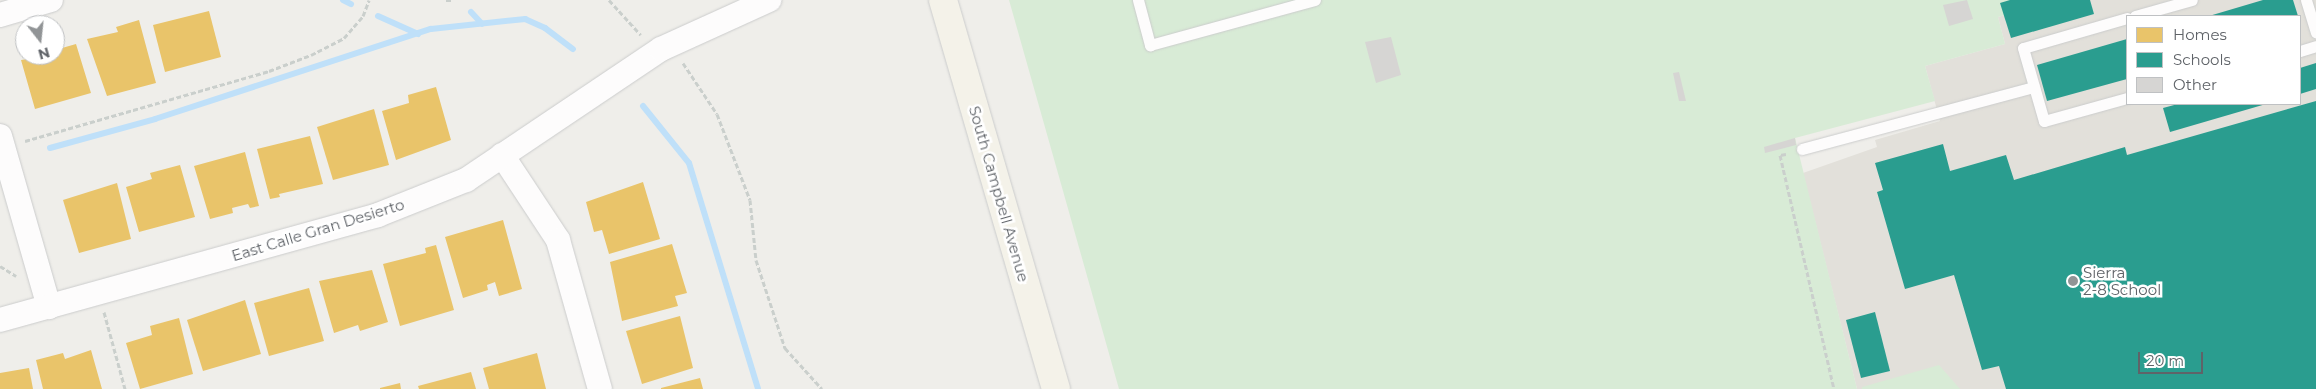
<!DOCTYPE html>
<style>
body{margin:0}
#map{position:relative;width:2316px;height:389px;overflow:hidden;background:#efeeea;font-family:Montserrat,sans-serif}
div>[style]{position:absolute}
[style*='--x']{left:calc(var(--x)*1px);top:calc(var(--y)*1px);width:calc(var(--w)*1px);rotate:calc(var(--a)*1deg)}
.education>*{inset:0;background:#e2e0da}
.green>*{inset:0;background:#d8ebd6}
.homes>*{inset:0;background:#e9c46a}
.schools>*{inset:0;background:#2a9d8f}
.stream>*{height:6px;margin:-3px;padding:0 3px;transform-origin:3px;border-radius:3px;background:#bfe0f9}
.building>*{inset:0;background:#d6d5d3}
.path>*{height:3px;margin-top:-1.5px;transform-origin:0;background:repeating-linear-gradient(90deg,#cacfcc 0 5px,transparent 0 7.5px)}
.roads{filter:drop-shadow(0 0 1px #cbcccc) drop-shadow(0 0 1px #cbcccc)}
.service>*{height:11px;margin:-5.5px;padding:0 5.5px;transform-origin:5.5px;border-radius:5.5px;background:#fdfcfc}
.minor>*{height:24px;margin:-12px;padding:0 12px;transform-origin:12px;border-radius:12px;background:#fdfcfc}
.primary>*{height:28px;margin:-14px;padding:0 14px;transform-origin:14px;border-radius:14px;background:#f4f2e9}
.dots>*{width:14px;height:14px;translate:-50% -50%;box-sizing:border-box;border:2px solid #fff;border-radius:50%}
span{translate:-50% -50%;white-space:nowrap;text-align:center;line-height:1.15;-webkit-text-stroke:5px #fff;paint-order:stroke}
.street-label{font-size:15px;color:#5f6368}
.poi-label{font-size:15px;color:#5f6368}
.left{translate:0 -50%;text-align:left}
.legend{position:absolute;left:2126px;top:15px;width:175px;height:90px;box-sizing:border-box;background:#fff;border:1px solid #bfc1c3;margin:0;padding:6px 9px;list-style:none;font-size:15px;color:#5f6368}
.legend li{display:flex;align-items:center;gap:10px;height:25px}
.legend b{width:25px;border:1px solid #bfc1c3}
.north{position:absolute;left:15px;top:15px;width:50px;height:50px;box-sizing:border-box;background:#fff;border:1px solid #bfc1c3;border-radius:50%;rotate:164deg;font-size:14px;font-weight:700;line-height:20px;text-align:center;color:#5f6368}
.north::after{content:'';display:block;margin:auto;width:18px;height:22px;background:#919496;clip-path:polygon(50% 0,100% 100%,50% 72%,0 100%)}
.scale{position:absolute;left:2138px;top:352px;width:65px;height:22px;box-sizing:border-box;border:2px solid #5f6368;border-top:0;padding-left:6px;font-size:15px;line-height:18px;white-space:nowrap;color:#5f6368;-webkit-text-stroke:4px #fff;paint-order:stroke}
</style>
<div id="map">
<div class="education">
<i style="clip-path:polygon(evenodd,2055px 0,2316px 0,2316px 389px,1857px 389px,1803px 173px,1877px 147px,1875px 140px,1940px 121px,1925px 66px,2005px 44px,1998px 17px,2055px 0,2127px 16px,2300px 16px,2300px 104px,2127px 104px,2127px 16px)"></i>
</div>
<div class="green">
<i style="clip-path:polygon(1009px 0,2055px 0,1998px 17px,2005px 44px,1925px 66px,1935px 101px,1795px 138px,1857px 389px,1119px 389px)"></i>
<i style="clip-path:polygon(1939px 365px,1960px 389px,1862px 389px,1862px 387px)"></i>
</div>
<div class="homes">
<i style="clip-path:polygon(209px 11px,221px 57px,165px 72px,153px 25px)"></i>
<i style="clip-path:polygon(139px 20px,156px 83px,107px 96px,87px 39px,118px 32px,116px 27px)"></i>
<i style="clip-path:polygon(76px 44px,91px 93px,35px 109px,21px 60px,55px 55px,55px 50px)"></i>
<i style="clip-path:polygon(436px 87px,451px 140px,396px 160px,382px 111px,409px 103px,408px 95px)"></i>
<i style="clip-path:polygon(374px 109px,389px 165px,333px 180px,317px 127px)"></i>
<i style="clip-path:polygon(310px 136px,323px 184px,279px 194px,280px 197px,270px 199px,257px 149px)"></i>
<i style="clip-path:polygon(245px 152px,259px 206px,250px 208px,248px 204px,232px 208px,233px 213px,210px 219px,194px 166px)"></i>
<i style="clip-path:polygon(180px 165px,195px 217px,139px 232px,126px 187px,152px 179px,150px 173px)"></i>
<i style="clip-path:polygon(643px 182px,660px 239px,609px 254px,602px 230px,594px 232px,586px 202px)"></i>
<i style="clip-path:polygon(117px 183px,131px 239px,79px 253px,63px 200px)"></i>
<i style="clip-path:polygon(503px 220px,522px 289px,499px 296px,495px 282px,487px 285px,488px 290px,463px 298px,445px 237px)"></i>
<i style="clip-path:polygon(672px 244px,687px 293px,675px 296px,678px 306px,622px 321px,610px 262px)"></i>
<i style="clip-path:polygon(436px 245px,454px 310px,400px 326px,383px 264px,426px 253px,425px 248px)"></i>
<i style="clip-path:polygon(372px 270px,388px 322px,360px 331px,358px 325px,334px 333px,319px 281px)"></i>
<i style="clip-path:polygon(309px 288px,324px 341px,269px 356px,254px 303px)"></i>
<i style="clip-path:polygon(245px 300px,261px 354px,203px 371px,187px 320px)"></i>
<i style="clip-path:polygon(680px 316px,693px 368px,642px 384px,626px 331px)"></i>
<i style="clip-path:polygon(179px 318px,193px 374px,140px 389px,126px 343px,152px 335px,150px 326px)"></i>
<i style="clip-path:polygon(91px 350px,102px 389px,43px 389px,36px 360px,63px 353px,65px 359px)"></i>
<i style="clip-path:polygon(537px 353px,546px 389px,489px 389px,483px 368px)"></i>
<i style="clip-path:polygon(29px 368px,33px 389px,0 389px,0 373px)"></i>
<i style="clip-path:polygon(471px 372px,476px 389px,419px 389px,418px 386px)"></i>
<i style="clip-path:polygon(700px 378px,703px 389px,661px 389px,661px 388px)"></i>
<i style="clip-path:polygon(400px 383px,401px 389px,380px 389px,380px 388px)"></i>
</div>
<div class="schools">
<i style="clip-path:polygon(2010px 0,2090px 0,2094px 14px,2011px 38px,2000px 3px)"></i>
<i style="clip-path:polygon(2263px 0,2293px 0,2298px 16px,2209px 16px)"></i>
<i style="clip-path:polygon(2127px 39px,2127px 79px,2047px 101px,2037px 65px)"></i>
<i style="clip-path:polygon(2316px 63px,2316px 89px,2300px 94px,2300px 68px)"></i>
<i style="clip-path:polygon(2316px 101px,2316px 389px,2006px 389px,1999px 366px,1982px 370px,1954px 275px,1905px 289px,1877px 192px,1883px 190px,1875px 163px,1943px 144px,1950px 171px,2006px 155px,2014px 180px,2125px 147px,2127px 155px)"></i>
<i style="clip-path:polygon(2178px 104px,2266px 104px,2170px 132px,2163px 108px)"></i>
<i style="clip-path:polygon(1875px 312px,1890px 371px,1861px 378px,1846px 320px)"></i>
</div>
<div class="stream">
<i style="--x:343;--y:0;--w:9;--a:27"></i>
<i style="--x:471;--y:12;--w:16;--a:47"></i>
<i style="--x:378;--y:16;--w:44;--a:24.2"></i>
<i style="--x:643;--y:106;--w:73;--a:51.1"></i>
<i style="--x:689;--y:163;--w:236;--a:73"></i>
<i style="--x:50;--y:148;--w:109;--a:-15.4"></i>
<i style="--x:155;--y:119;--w:290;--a:-18.1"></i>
<i style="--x:431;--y:29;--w:95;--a:-6.1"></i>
<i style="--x:525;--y:19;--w:22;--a:24"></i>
<i style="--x:545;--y:28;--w:35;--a:37"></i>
</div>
<div class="building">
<i style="clip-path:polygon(1967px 0,1973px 19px,1949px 26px,1943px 5px)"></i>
<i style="clip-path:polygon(1391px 37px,1401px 75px,1376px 83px,1365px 42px)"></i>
<i style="clip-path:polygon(1679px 72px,1686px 101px,1679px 101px,1673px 73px)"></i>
<i style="clip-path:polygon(1795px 138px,1796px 145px,1765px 153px,1764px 147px)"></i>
</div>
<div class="path">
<i style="--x:446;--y:0;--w:5;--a:0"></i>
<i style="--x:609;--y:0;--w:47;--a:47.6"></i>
<i style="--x:683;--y:63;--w:61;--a:56.3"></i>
<i style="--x:717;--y:114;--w:92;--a:69"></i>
<i style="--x:750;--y:200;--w:60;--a:84.3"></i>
<i style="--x:756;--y:260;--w:93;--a:71.8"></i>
<i style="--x:785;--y:348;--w:55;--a:47.9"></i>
<i style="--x:25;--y:141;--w:254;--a:-16"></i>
<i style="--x:269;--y:71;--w:45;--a:-20.9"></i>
<i style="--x:311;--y:55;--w:37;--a:-27"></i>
<i style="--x:344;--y:38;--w:29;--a:-49"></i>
<i style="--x:363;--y:16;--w:17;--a:-69"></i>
<i style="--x:1786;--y:154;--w:6;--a:171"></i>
<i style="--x:1780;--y:155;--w:240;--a:77"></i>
<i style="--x:0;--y:266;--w:19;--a:32"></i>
<i style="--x:104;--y:312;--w:80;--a:74.7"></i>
</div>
<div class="roads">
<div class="service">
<i style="--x:1138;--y:0;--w:47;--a:75.1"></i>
<i style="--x:1150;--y:45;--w:171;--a:-15.3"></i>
<i style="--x:2306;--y:0;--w:34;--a:73"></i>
<i style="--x:2135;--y:16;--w:59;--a:-15.7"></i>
<i style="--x:2127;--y:18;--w:108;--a:163.9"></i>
<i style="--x:2023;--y:48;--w:76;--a:74"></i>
<i style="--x:2044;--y:121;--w:86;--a:-15.5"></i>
<i style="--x:2300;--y:51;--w:17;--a:-17"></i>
<i style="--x:1802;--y:149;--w:240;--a:-15"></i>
</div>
<div class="minor">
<i style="--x:0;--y:15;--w:53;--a:-16.4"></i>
<i style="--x:0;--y:136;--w:178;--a:74"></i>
<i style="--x:502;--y:155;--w:102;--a:56.6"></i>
<i style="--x:558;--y:240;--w:155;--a:74.3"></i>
<i style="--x:0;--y:320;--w:392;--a:-15.5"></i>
<i style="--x:378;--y:215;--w:95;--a:-21.7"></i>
<i style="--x:466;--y:180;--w:235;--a:-33.9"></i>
<i style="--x:661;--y:49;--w:119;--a:-24.4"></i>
</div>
<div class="primary">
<i style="--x:943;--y:0;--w:405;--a:73.8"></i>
</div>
</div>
<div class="dots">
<i style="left:2073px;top:281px;background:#919496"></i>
</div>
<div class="street-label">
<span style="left:999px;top:194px;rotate:74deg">South Campbell Avenue</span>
<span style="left:318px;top:230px;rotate:-17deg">East Calle Gran Desierto</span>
</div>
<div class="poi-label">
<span class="left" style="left:2083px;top:281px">Sierra<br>2-8 School</span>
</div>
<ul class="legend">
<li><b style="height:14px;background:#e9c46a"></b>Homes</li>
<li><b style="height:14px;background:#2a9d8f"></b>Schools</li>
<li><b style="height:14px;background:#d6d5d3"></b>Other</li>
</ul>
<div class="north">N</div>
<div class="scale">20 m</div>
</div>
